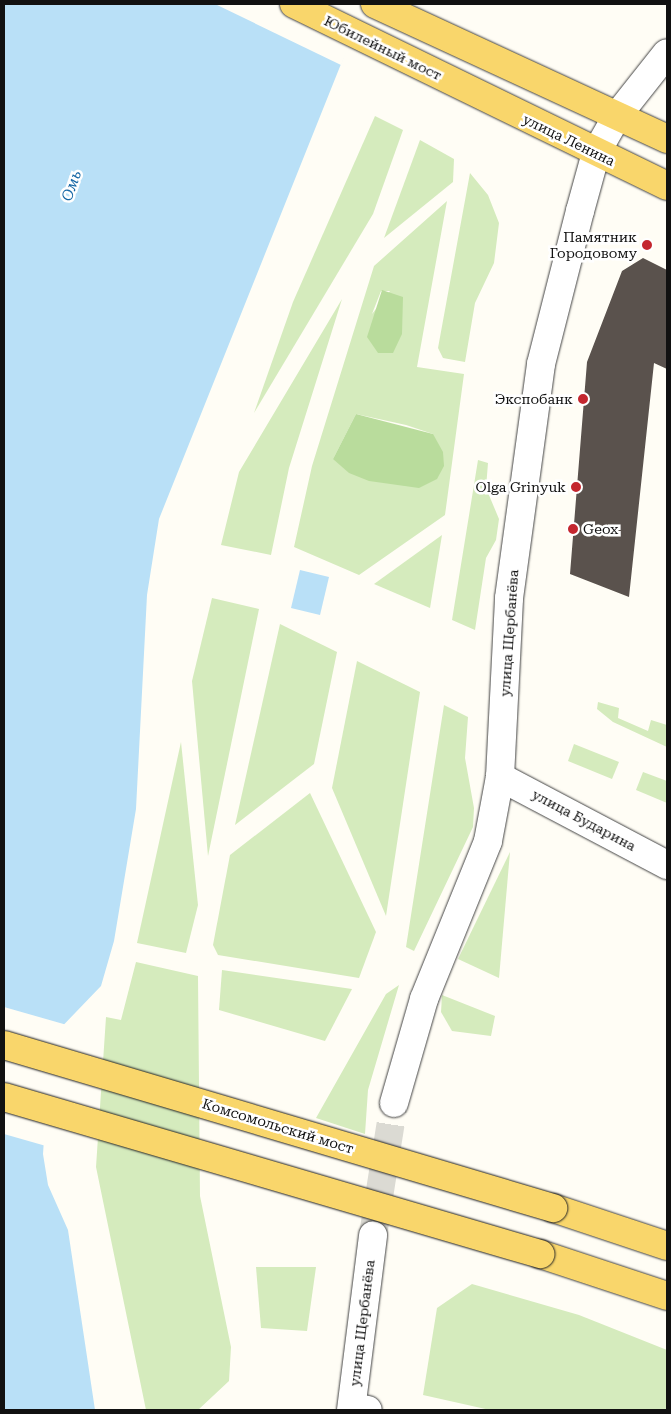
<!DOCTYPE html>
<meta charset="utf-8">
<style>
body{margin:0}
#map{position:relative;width:671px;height:1414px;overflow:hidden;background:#fffdf5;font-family:"Roboto Serif",serif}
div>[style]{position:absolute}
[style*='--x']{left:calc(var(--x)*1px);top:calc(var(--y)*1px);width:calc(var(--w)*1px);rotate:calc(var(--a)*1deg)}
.green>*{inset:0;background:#d5ebbd}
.forest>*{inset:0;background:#b9dc9c}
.water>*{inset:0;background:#b9e0f7}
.pier>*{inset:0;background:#fffdf5}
.building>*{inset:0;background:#5a524d}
.minor-tunnel>*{height:28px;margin-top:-14px;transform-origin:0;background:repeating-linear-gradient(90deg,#dbdad3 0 28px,transparent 0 42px)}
.roads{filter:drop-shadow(0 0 1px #444) drop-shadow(0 0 1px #444)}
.minor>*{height:28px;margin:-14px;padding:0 14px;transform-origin:14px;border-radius:14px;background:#fff}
.tertiary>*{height:28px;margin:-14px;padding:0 14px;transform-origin:14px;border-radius:14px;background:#fff}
.primary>*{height:28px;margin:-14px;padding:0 14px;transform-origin:14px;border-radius:14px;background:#f9d66b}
.bridges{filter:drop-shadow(0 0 1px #222) drop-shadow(0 0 1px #222)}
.primary-bridge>*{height:28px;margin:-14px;padding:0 14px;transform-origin:14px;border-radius:14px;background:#f9d66b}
.dots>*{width:14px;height:14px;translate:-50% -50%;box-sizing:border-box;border:2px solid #fff;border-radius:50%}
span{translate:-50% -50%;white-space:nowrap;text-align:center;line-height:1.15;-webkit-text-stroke:5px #fff;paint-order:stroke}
.street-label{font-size:14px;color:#111}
.poi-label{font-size:14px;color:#111}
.right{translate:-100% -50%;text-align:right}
.left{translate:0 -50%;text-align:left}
.water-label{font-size:15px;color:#1768a6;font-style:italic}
.frame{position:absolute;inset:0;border:5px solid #111;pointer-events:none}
</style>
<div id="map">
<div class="green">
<i style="clip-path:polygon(375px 116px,403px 130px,373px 214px,254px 413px,293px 302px)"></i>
<i style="clip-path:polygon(420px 140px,454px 159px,453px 182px,384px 238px)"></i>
<i style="clip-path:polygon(470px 173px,488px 195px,499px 223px,494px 263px,475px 303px,465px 362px,443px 358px,438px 348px)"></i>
<i style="clip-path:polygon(evenodd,447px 201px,417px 367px,464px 374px,445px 515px,359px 575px,294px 547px,312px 466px,374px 266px,447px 201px,381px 291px,390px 291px,372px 314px,381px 291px,447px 201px,356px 414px,406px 425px,433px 434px,333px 459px,356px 414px)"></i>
<i style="clip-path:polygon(342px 299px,289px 468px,271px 555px,221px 545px,239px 472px)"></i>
<i style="clip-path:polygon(478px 460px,488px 463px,486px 488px,499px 519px,496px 540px,486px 558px,475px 630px,452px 620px)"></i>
<i style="clip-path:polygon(442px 535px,430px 608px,374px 584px)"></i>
<i style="clip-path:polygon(212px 598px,259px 609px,208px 856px,192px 681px)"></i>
<i style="clip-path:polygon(280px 624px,337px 652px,314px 764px,235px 825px)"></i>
<i style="clip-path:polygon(357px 661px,420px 692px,386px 916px,332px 788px)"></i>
<i style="clip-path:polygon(598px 702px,619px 708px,618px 718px,648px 731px,651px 720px,667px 725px,667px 747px,613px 722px,597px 709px)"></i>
<i style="clip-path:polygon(444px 705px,468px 717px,465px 758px,474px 808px,473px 827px,414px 951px,406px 947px)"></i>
<i style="clip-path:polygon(181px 742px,198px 905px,186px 953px,137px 943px)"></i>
<i style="clip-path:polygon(574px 744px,619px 762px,612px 779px,568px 761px)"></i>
<i style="clip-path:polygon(643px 772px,667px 781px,667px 803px,636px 790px)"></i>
<i style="clip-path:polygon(310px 793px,376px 932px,359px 978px,218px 955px,213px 945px,230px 855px)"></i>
<i style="clip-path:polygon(510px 852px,499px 978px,458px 959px)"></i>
<i style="clip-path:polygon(136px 962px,198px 976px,200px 1196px,231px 1347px,229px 1381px,198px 1410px,146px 1410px,96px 1167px,106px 1017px,121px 1020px)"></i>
<i style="clip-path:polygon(222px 970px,352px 989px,325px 1041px,219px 1010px)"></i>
<i style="clip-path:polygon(399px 985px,368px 1090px,365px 1134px,316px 1118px,386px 994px)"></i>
<i style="clip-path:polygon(442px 995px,495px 1016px,491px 1036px,452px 1031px,441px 1012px)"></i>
<i style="clip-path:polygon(256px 1267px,316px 1267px,307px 1331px,261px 1328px)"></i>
<i style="clip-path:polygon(472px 1284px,579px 1315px,667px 1350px,667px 1410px,490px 1410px,423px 1395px,437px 1308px)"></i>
</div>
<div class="forest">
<i style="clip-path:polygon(382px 290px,403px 297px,402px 334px,393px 353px,378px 353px,367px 337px)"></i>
<i style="clip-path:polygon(356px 414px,433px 434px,443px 452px,444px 466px,437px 479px,419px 488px,369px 481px,349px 473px,333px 459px)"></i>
</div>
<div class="water">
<i style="clip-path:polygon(4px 4px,365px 4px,159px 519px,147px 595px,136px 809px,114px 941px,101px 986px,51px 1038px,43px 1154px,48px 1185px,68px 1230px,95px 1410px,4px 1410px)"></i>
<i style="clip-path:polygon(300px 570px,329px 577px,320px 615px,291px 608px)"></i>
</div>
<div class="pier">
<i style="clip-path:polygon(215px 4px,367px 4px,341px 65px)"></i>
<i style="clip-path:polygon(4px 1007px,67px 1025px,53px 1039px,46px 1146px,4px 1134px)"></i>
</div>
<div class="building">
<i style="clip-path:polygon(643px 258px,667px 270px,667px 369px,654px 363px,629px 597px,570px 574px,587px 362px,622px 271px)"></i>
</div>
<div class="minor-tunnel">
<i style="--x:373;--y:1235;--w:134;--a:-81"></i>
</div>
<div class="roads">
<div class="minor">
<i style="--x:500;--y:777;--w:189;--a:27.8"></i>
<i style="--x:394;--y:1103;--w:108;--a:-73.9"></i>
<i style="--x:424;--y:999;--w:170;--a:-67.9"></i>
<i style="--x:488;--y:841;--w:65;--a:-79.4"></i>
<i style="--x:500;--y:777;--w:179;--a:-87.1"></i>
<i style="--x:509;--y:598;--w:236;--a:-82.2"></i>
<i style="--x:541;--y:364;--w:158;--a:-75.7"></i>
<i style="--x:351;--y:1410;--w:176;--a:-82.8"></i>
</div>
<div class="tertiary">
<i style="--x:580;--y:211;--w:60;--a:-74.6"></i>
<i style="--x:596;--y:153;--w:43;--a:-60.4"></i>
<i style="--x:617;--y:116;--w:80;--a:-51.6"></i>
<i style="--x:352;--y:1407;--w:16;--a:11"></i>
</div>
<div class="primary">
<i style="--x:294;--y:4;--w:415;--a:26"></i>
<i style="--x:375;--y:4;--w:322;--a:24.8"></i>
<i style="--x:553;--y:1208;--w:120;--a:18.4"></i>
<i style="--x:540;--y:1254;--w:134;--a:18.3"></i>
</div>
</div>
<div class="bridges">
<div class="primary-bridge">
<i style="--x:4;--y:1045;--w:573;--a:16.54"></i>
<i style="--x:4;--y:1097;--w:559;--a:16.33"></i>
</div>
</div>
<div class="dots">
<i style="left:647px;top:245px;background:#c4262e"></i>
<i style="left:583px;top:399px;background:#c4262e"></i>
<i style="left:576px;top:487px;background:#c4262e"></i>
<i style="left:573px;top:529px;background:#c4262e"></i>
</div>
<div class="street-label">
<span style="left:383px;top:48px;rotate:26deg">Юбилейный мост</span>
<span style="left:569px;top:140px;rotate:26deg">улица Ленина</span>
<span style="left:509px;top:633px;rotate:-86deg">улица Щербанёва</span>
<span style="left:584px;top:820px;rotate:28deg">улица Бударина</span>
<span style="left:278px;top:1126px;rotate:17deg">Комсомольский мост</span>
<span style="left:362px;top:1323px;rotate:-83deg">улица Щербанёва</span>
</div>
<div class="poi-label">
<span class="right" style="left:637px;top:245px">Памятник<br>Городовому</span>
<span class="right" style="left:573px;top:399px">Экспобанк</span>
<span class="right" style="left:566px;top:487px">Olga Grinyuk</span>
<span class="left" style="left:583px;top:529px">Geox</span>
</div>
<div class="water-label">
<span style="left:72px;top:186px;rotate:-70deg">Омь</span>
</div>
<div class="frame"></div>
</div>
